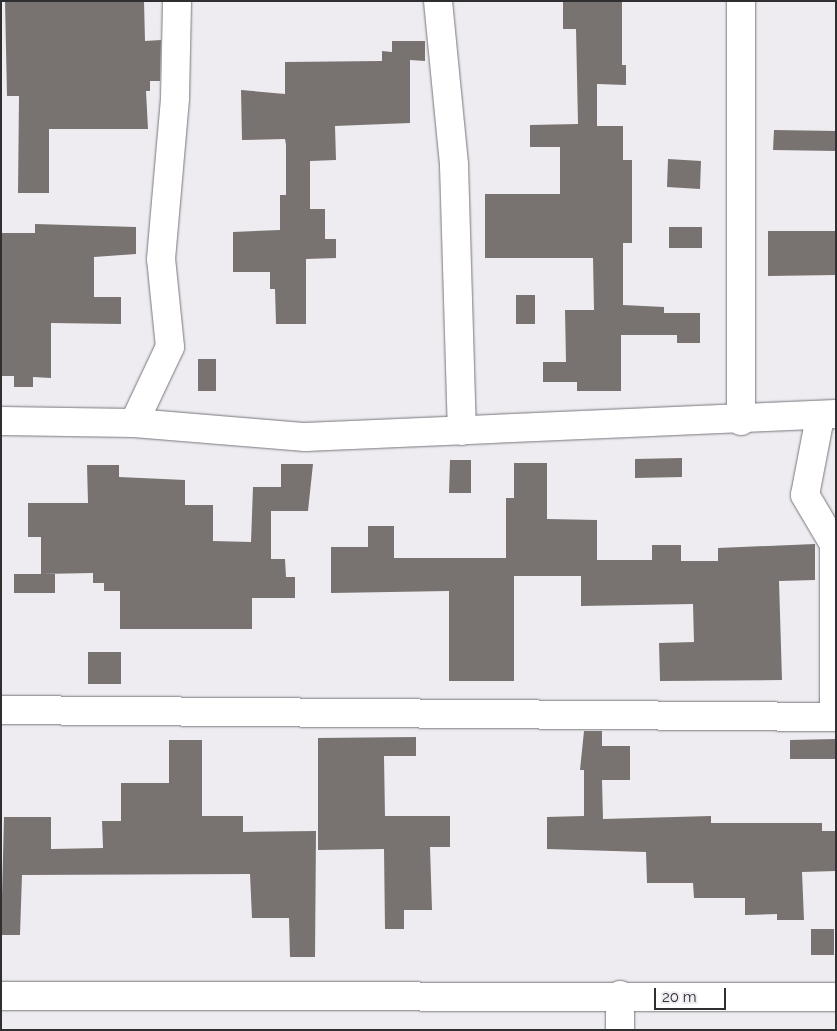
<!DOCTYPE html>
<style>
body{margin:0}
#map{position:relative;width:837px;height:1031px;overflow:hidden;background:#eeecf1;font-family:Raleway,sans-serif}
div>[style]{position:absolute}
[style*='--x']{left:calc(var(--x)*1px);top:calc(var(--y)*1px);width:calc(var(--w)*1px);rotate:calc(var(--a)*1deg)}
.building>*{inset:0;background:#787370}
.roads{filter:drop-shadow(0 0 1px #78767c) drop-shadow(0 0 1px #78767c)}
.street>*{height:28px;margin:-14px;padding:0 14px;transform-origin:14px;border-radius:14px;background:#fff}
span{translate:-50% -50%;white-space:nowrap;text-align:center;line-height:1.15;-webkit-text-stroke:5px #eeecf1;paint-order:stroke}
.frame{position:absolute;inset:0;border:2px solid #2f2f31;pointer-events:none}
.scale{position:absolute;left:654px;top:988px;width:72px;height:22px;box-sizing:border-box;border:2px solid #2f2f31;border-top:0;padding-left:6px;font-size:15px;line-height:18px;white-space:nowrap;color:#2f2f31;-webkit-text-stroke:4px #eeecf1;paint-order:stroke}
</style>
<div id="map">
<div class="building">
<i style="clip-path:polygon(5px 1px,144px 1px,145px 41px,161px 40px,160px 81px,150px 81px,150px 91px,146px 91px,148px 129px,49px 129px,49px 193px,18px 193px,19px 96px,7px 96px)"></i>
<i style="clip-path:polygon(563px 1px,622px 1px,622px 65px,626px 65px,626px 85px,597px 84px,597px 126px,623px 126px,623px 160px,632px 160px,632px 243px,623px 243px,623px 305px,664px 307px,664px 313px,700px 313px,700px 343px,677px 343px,677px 335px,621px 335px,621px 391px,577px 391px,577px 382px,543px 382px,543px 362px,566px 362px,565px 310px,594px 310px,593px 258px,485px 258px,485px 194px,560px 194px,560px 147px,530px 147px,530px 125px,578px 124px,576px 29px,563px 29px)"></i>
<i style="clip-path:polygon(392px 41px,425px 41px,425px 61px,410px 60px,410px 123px,335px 126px,336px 160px,310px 161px,310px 209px,325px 209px,325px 239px,336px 239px,336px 258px,306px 259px,306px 324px,276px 324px,275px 289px,270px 289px,270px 272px,233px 272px,233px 232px,280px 230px,280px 195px,286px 195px,286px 145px,285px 139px,242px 140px,241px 90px,285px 94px,285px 62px,382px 61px,382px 51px,392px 52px)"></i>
<i style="clip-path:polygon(774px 130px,836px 131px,836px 151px,773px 150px)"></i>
<i style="clip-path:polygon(668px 159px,701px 161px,700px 189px,667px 187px)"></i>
<i style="clip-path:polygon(35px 224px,136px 227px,136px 254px,94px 257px,94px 297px,121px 297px,121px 324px,51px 323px,51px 378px,33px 377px,33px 387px,14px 387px,14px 376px,1px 376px,1px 233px,35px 233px)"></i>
<i style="clip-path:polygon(669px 227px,702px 227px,702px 248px,669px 248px)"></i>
<i style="clip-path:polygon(768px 231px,836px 231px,836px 275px,768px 276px)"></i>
<i style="clip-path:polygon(516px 295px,535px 295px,535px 324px,516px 324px)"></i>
<i style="clip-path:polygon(198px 359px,216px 359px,216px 391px,198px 391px)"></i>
<i style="clip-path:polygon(682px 458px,682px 477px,635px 478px,635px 459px)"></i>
<i style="clip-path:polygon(450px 460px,471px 460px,471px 493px,449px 493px)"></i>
<i style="clip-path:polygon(514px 463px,547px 463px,547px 519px,597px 520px,597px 560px,652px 560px,652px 545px,681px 545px,681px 561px,718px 561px,718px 548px,815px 544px,815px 580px,779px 581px,782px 680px,660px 681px,659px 643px,694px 642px,693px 604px,581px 606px,581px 576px,514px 576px,514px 681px,449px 681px,449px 591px,331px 593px,331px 547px,368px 547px,368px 526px,394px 526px,394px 558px,506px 558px,506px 498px,514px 498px)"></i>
<i style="clip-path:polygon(281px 464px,313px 464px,308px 511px,271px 511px,271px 559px,285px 559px,286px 577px,295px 577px,295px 598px,252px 598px,252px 629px,120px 629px,120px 591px,104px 591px,104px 583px,93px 583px,93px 573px,41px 574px,41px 537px,28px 537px,28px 503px,88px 503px,87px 465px,119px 465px,119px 477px,185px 480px,185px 505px,213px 505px,213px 541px,251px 542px,253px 487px,281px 487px)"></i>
<i style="clip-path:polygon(14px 574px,55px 574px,55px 593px,14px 593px)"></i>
<i style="clip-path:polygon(88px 652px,121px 652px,121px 684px,88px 684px)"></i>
<i style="clip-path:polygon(584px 731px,602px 731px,602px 746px,630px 746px,630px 780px,602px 780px,603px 819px,711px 816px,711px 823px,822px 823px,822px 831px,836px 831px,836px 871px,802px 872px,804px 920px,777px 920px,777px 914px,745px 915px,745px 898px,694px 898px,693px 883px,647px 883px,646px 852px,547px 849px,547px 817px,584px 816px,584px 770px,580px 770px)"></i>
<i style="clip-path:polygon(416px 737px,416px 756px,384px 756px,385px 816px,450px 816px,450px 847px,430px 847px,432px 910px,404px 910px,404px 929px,385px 929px,384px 849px,318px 850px,318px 738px)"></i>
<i style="clip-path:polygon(836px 739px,836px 759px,790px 759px,790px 740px)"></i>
<i style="clip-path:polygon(169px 740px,202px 740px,202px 816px,243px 816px,243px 832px,316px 831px,315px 957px,290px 957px,289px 918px,252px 918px,250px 874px,22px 875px,20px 935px,1px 935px,4px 817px,51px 817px,51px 849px,103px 848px,102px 821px,121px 821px,121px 783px,169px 783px)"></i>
<i style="clip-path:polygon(811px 929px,834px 929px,834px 955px,811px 955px)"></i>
</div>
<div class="roads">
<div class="street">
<i style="--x:438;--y:1;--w:165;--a:84.4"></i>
<i style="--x:454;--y:165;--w:266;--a:88.3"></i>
<i style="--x:741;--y:1;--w:420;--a:90"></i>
<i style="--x:820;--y:417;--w:79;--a:100.9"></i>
<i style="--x:805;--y:495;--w:57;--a:59.4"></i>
<i style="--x:834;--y:544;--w:173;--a:90"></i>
<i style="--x:1;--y:421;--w:133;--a:0.9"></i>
<i style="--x:134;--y:423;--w:172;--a:4.7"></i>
<i style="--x:305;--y:437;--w:531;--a:-2.48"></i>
<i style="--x:134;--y:423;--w:84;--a:-64.7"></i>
<i style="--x:170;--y:347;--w:88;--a:-95.8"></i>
<i style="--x:161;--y:259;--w:162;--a:-85"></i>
<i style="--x:175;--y:98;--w:97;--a:-88.8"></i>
<i style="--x:1;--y:710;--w:835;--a:0.48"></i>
<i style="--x:620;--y:995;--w:35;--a:90"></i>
<i style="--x:1;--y:996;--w:835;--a:0.07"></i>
</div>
</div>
<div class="frame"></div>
<div class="scale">20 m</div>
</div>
